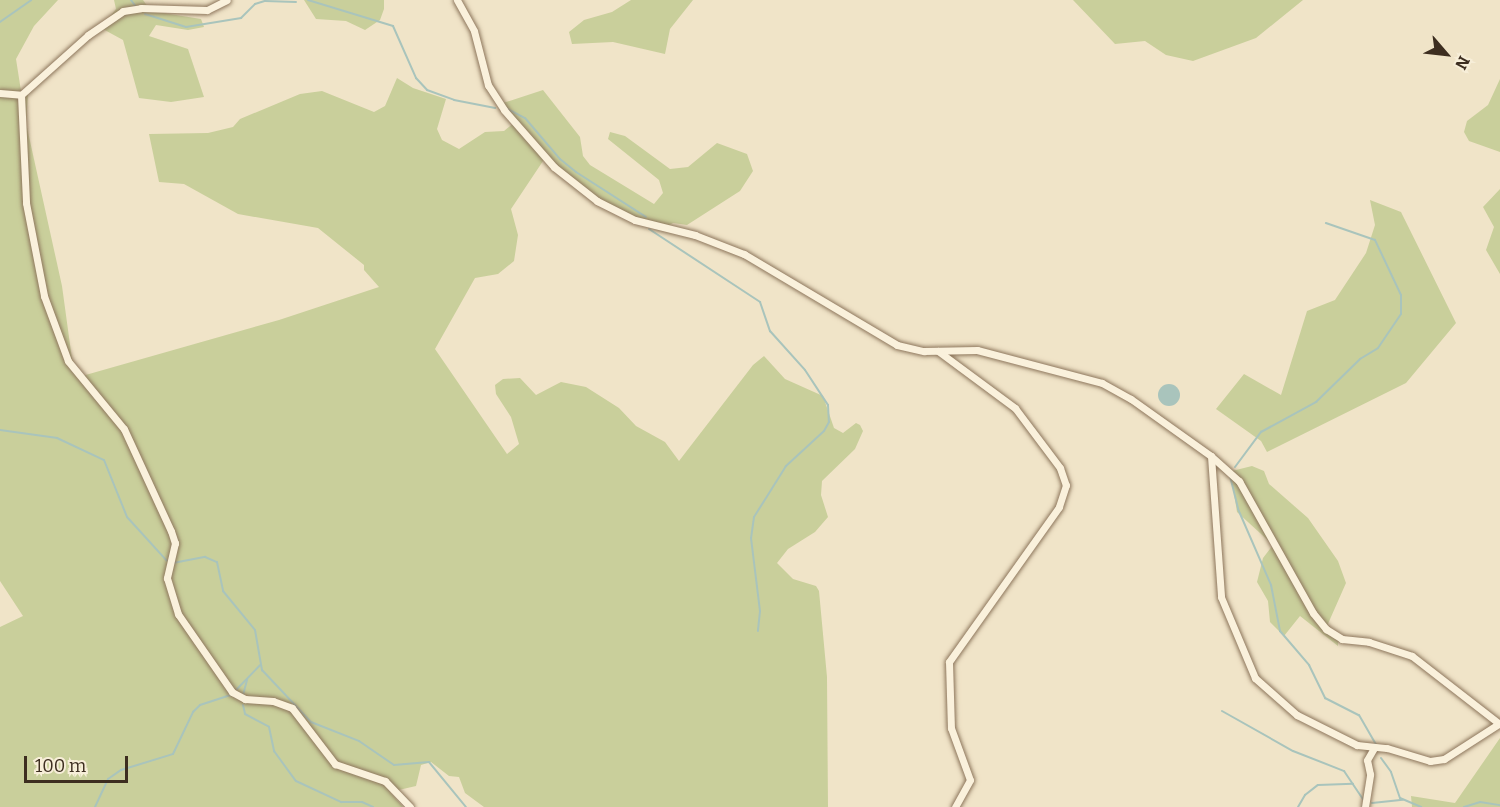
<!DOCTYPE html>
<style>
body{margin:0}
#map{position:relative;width:1500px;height:807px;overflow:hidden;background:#f0e4c8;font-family:Bitter,serif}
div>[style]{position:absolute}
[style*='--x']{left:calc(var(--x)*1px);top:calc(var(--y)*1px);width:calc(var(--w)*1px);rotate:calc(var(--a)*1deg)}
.green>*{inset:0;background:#c9cf9b}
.water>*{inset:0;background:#a9c4bc}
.round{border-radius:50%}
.stream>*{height:2px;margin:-1px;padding:0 1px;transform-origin:1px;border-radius:1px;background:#a9c4bc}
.roads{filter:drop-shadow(0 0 2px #8d765c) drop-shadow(0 0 2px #8d765c)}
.minor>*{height:7px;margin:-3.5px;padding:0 3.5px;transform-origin:3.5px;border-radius:3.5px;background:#faf1dc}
span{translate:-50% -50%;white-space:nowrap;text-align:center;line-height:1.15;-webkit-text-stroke:6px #f7eed8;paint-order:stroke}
.north{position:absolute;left:1416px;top:24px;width:60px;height:60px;-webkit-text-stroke:4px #f7eed8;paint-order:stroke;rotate:118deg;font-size:16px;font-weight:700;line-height:24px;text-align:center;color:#3d2e20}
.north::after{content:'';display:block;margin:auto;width:21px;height:27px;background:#3d2e20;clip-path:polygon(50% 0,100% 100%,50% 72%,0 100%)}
.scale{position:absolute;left:24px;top:756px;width:104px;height:27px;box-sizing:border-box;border:3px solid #3d2e20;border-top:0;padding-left:8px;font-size:18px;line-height:21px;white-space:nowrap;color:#3d2e20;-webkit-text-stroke:4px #f7eed8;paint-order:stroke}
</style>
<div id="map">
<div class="green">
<i style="clip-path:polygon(0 0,58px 0,34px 26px,16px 59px,21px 91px,28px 95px,26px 123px,62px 286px,72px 359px,82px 376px,279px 320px,379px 287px,364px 270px,364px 265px,318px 228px,238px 214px,184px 184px,159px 182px,149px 134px,208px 133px,233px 127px,240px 119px,300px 94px,322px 91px,374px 112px,385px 106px,397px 78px,413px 88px,446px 99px,437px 129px,442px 140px,459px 149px,485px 132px,504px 131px,515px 122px,500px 104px,543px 90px,580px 137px,583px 156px,590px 165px,654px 204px,663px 193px,659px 180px,608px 139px,610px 132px,625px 136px,670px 169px,688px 167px,717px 143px,747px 154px,753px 171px,740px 191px,687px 225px,673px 223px,664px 228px,613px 210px,545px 158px,511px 209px,518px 235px,514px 261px,498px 274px,475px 278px,435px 349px,507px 454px,519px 444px,511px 417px,496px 394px,495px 385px,503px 379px,520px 378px,536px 395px,561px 382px,586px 387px,619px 408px,636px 426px,665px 442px,679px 461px,753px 365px,764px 356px,785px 379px,823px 396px,834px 428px,843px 433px,856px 423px,860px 425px,863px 431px,855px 449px,822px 481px,821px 495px,828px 517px,815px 532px,788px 549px,777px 563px,793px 579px,816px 586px,819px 591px,827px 677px,828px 807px,484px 807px,465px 793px,459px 777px,449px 776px,431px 762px,421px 765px,416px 786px,390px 792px,403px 807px,0 807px,0 627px,23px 616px,0 581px)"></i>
<i style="clip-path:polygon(114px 0,143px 0,151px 11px,201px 19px,204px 27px,188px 30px,156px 25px,149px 36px,188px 49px,204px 97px,171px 102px,139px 98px,123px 40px,101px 28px,116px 9px)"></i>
<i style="clip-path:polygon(304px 0,384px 0,384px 9px,380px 20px,365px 30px,346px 21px,316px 19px)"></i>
<i style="clip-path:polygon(631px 0,693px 0,670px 29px,665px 54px,613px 42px,572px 44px,569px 32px,584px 20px,612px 12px)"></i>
<i style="clip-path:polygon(1073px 0,1303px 0,1256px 38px,1193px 61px,1166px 55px,1145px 41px,1115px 44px)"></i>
<i style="clip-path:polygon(1500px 79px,1500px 152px,1469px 141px,1464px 132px,1467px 121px,1488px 105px)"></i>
<i style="clip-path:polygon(1500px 189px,1500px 274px,1486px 250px,1494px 227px,1483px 207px)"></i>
<i style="clip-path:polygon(1370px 200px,1401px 212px,1456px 323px,1406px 383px,1267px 452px,1261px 441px,1216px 409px,1244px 374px,1281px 395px,1307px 311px,1335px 300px,1366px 253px,1375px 225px)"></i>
<i style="clip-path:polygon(1252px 466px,1264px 471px,1269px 484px,1308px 518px,1338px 561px,1346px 583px,1327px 626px,1338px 638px,1338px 646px,1300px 616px,1284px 636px,1270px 622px,1268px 601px,1257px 582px,1263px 558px,1273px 545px,1237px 512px,1232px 481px,1232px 471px)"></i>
<i style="clip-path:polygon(1500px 738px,1500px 807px,1412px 807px,1411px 796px,1455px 803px)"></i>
</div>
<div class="water">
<i class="round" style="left:1158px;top:384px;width:22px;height:22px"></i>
</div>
<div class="stream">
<i style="--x:131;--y:0;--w:9;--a:54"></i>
<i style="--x:308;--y:0;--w:89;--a:17"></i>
<i style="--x:393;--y:26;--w:57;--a:66.1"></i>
<i style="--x:416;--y:78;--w:16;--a:47"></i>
<i style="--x:427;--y:90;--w:29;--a:20"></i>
<i style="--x:454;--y:100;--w:42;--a:11"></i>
<i style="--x:145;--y:14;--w:43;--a:17.6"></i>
<i style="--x:186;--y:27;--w:56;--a:-9.3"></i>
<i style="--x:241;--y:18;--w:20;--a:-45"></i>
<i style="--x:255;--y:4;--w:10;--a:-17"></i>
<i style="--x:265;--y:1;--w:31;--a:2"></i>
<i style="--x:0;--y:22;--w:38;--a:-35"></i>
<i style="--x:506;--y:108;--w:21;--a:28"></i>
<i style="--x:525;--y:118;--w:54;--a:49.5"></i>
<i style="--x:560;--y:159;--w:21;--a:39"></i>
<i style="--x:576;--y:172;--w:83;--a:32.7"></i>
<i style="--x:649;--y:229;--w:133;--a:33.3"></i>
<i style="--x:760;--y:302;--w:31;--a:71"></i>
<i style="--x:770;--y:331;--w:52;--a:48.1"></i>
<i style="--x:805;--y:370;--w:42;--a:56.7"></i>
<i style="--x:828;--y:405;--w:17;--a:87"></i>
<i style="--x:829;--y:422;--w:10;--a:119"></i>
<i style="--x:824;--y:431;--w:52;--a:137.4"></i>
<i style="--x:786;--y:466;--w:60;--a:122.1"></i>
<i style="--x:754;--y:517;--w:21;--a:98"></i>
<i style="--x:751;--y:538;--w:74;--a:83"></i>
<i style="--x:760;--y:611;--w:20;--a:96"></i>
<i style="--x:0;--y:430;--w:58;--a:8"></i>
<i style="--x:57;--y:438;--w:52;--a:25.1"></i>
<i style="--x:104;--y:460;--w:61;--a:68"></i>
<i style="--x:127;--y:517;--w:59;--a:47.7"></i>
<i style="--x:1235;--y:467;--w:44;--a:-53.4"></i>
<i style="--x:1261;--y:432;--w:63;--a:-28.6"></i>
<i style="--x:1316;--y:402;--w:62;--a:-44.3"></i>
<i style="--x:1360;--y:359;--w:21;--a:-31"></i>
<i style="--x:1378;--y:348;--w:41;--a:-55.9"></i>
<i style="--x:1401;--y:314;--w:19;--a:-90"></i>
<i style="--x:1401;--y:295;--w:61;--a:-115.3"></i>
<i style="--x:1375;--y:240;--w:52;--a:-160.9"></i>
<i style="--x:1230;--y:476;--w:34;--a:76"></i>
<i style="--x:1238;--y:509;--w:83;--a:66.5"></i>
<i style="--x:1271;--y:585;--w:47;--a:78.9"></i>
<i style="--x:1280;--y:631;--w:45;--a:49.5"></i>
<i style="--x:1309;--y:665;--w:37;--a:64"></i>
<i style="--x:1325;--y:698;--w:38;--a:27"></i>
<i style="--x:1359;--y:715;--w:34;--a:60"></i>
<i style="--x:173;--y:563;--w:33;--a:-11"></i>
<i style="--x:205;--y:557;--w:13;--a:23"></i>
<i style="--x:217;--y:562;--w:30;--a:78"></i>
<i style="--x:223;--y:591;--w:50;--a:50.6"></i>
<i style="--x:255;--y:630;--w:41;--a:80.1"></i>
<i style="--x:262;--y:670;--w:71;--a:46.7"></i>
<i style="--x:311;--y:722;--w:52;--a:21.6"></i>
<i style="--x:359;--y:741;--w:42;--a:34.4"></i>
<i style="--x:394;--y:765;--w:35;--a:-5"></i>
<i style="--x:429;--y:762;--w:58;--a:50.6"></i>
<i style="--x:237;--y:689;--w:33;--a:-46"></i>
<i style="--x:243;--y:695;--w:16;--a:-75"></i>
<i style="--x:243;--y:705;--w:9;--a:77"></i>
<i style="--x:245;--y:714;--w:27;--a:28"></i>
<i style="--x:269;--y:727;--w:25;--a:78"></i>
<i style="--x:274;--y:751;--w:37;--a:54"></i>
<i style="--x:296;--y:781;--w:50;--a:25"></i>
<i style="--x:341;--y:802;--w:21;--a:0"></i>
<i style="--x:362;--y:802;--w:12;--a:24"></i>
<i style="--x:1222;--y:711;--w:81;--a:29.4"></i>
<i style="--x:1293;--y:751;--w:55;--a:21.4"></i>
<i style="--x:1344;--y:771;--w:34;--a:56"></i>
<i style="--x:1381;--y:758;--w:17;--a:54"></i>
<i style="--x:1391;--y:772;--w:28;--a:71"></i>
<i style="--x:1400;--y:798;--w:23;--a:23"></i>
<i style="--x:1372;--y:803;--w:31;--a:-6"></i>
<i style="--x:95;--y:807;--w:31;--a:-65"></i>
<i style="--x:108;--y:779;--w:16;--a:-35"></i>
<i style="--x:121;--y:770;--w:54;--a:-17.1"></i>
<i style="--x:173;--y:754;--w:47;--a:-64.5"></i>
<i style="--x:193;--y:712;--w:10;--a:-45"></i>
<i style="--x:200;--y:705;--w:33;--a:-18"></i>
<i style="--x:1298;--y:807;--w:14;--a:-60"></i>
<i style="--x:1305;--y:795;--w:16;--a:-38"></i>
<i style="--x:1318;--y:785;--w:35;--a:-2"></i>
<i style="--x:1464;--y:807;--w:17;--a:-17"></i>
<i style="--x:1480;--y:802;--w:20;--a:9"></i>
</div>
<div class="roads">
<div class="minor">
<i style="--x:457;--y:0;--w:35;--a:61"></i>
<i style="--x:474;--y:31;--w:56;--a:75.5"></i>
<i style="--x:488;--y:85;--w:30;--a:57"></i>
<i style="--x:504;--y:110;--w:76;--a:48.7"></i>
<i style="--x:554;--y:167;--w:55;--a:38.3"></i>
<i style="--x:597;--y:201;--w:42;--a:26.6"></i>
<i style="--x:635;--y:220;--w:62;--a:14"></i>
<i style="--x:695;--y:235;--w:53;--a:21.2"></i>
<i style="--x:744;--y:254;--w:178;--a:30.7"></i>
<i style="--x:897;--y:345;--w:28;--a:13"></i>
<i style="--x:924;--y:351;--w:53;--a:-1.1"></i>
<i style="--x:977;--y:350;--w:129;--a:14.8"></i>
<i style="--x:1102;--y:383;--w:33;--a:29"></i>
<i style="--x:1131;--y:399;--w:98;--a:35.5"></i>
<i style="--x:1211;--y:456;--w:141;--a:85.9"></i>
<i style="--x:1221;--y:597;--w:88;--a:67.2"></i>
<i style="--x:1255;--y:678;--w:56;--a:41.4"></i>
<i style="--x:1297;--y:715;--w:67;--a:26.6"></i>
<i style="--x:1357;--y:745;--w:30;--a:6"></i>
<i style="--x:1387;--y:748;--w:45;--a:16.8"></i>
<i style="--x:1430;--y:761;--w:14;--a:-8"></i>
<i style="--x:1444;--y:759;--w:67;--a:-32.7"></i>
<i style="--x:0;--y:93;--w:21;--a:5"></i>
<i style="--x:21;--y:95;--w:90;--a:-41.8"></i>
<i style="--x:88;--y:35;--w:42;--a:-34.4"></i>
<i style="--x:123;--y:11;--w:18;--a:-9"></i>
<i style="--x:141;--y:8;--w:66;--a:1.7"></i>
<i style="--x:207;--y:10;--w:22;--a:-27"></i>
<i style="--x:21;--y:95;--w:108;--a:87.3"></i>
<i style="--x:26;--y:203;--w:95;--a:79"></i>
<i style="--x:44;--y:296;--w:69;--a:69.7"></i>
<i style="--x:68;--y:361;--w:88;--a:50.5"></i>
<i style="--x:124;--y:429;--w:112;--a:65.3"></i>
<i style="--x:171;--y:531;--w:13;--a:72"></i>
<i style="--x:175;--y:543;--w:36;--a:103"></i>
<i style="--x:167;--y:578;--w:38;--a:73"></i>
<i style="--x:178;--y:614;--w:95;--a:55.3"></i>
<i style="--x:232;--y:692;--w:15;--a:28"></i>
<i style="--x:245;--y:699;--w:28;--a:4"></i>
<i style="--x:273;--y:701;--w:20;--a:20"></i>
<i style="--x:292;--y:708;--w:71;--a:52.5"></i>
<i style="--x:335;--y:764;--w:53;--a:18.8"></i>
<i style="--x:385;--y:781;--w:36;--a:46"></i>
<i style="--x:938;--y:351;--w:96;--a:36.5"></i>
<i style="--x:1015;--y:408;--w:75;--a:53.1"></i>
<i style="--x:1060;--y:468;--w:18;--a:71"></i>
<i style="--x:1066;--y:485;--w:23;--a:108"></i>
<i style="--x:1059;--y:507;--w:190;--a:125.4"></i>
<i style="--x:949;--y:662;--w:66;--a:88.3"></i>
<i style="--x:951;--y:728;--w:55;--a:69.9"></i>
<i style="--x:970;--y:780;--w:31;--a:119"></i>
<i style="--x:1211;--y:456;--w:38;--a:42"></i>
<i style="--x:1239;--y:481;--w:151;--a:60.7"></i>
<i style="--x:1313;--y:613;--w:21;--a:51"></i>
<i style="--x:1326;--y:629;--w:19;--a:32"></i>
<i style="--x:1342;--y:639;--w:27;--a:6"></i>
<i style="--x:1369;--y:642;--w:45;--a:18"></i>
<i style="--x:1412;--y:656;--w:108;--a:37.8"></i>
<i style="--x:1365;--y:807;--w:33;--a:-81"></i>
<i style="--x:1370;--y:774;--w:14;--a:-102"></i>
<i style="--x:1367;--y:760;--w:14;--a:-60"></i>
</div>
</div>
<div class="north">N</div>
<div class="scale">100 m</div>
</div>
